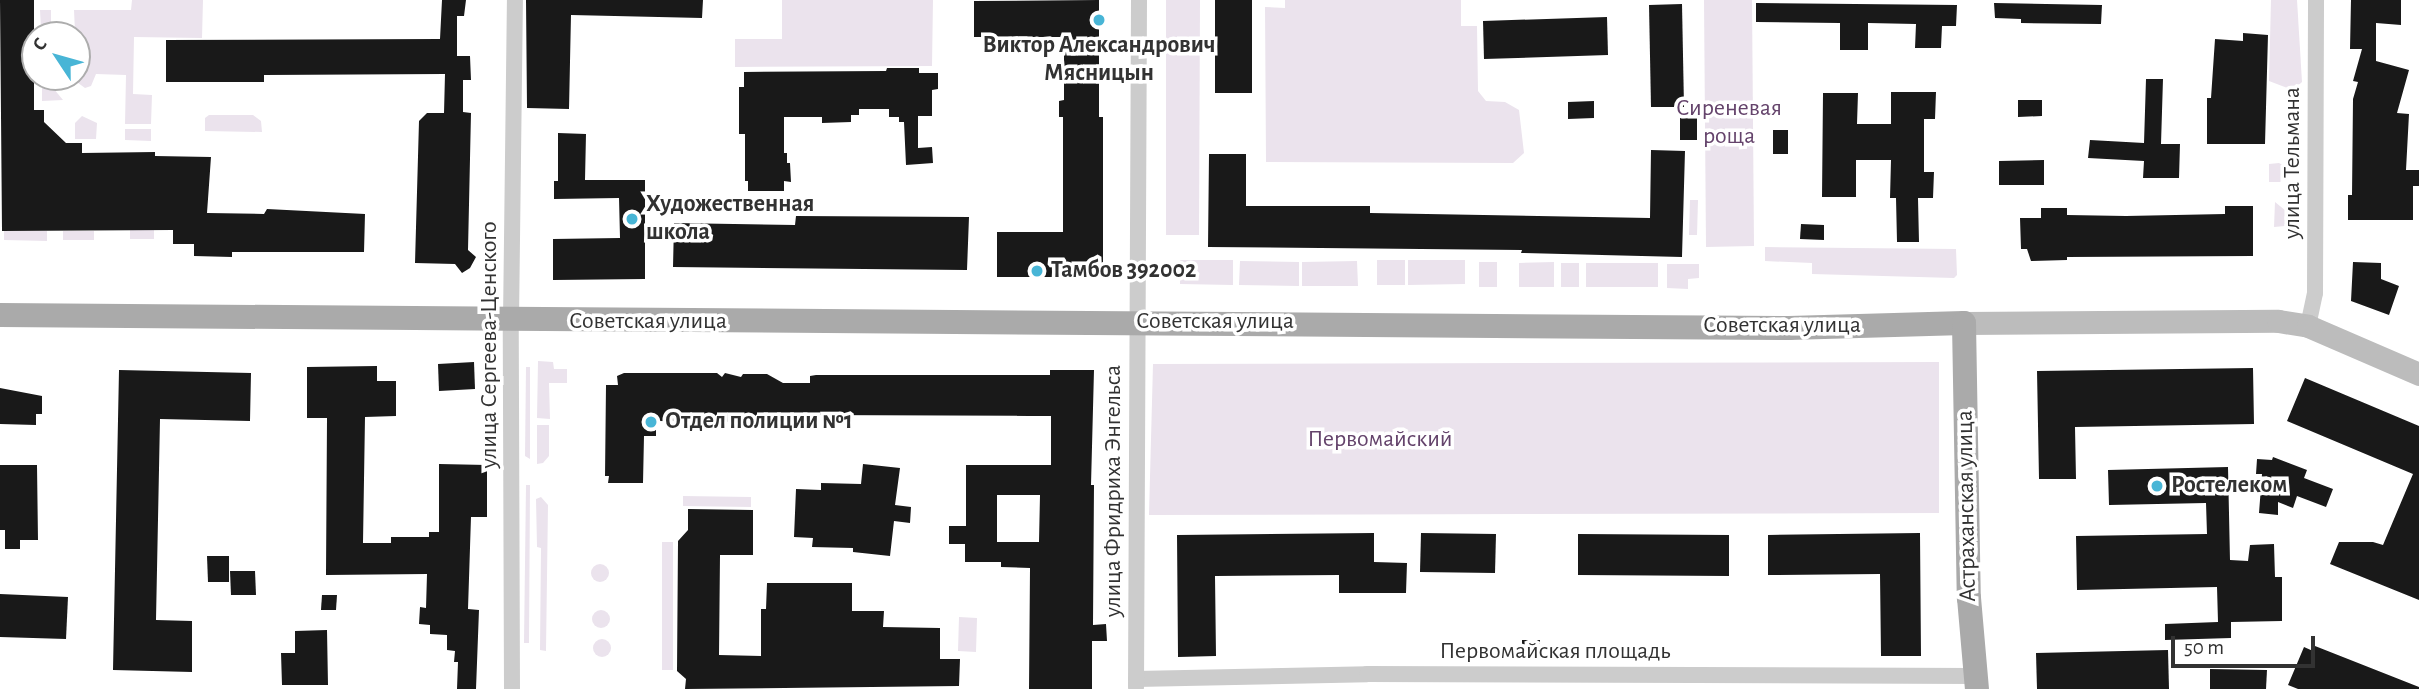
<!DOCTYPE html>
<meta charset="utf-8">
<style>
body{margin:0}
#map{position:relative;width:2419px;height:689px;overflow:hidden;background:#fff;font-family:"Alegreya Sans",sans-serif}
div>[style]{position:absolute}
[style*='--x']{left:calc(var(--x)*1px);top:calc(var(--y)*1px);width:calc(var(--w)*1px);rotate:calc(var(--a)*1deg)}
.green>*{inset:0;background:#ebe3ed}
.round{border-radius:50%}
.building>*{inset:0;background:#191919}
.street>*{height:16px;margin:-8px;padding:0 8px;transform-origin:8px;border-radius:8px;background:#ccc}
.secondary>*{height:23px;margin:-11.5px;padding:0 11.5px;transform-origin:11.5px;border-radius:11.5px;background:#bcbcbc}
.primary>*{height:24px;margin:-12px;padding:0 12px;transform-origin:12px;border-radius:12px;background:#aaa}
.dots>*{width:19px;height:19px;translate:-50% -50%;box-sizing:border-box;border:4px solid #fff;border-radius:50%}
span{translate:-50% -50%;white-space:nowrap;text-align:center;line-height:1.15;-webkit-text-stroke:7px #fff;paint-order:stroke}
.poi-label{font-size:24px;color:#323232;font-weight:700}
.left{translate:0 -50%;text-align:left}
.park-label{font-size:24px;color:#64436b}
.street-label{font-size:24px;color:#323232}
.north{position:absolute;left:21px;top:21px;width:70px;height:70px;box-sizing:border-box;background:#fff;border:2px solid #adadad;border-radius:50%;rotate:306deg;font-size:19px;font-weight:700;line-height:28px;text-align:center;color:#323232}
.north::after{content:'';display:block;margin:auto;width:24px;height:32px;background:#48b5d6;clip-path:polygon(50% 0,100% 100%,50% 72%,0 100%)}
.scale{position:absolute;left:2171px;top:636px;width:144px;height:32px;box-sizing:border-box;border:4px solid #323232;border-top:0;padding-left:9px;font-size:21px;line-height:24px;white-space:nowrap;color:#323232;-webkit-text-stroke:5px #fff;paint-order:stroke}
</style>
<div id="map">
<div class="green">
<i style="clip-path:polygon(132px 0,203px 0,202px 38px,134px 37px,133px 94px,152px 95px,151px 124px,125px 124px,126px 75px,96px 74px,91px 86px,85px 88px,74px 80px,73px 77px,77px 77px,74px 10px,131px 10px)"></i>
<i style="clip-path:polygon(782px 0,933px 0,932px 66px,735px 67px,735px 39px,782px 39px)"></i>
<i style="clip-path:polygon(1166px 0,1200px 0,1199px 235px,1166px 235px)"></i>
<i style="clip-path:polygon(1285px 0,1461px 0,1461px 26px,1477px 26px,1478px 91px,1486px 101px,1505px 102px,1519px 110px,1524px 153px,1513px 163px,1266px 162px,1265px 7px,1285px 8px)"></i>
<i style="clip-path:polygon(1704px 0,1752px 0,1754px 246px,1706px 247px)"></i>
<i style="clip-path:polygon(2271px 0,2297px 0,2302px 82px,2293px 90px,2269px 81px)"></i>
<i style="clip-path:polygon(40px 10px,51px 10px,51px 28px,41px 29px)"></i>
<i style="clip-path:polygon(42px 77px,44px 77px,63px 100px,42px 101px)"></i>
<i style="clip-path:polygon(209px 115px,253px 115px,261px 121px,262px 132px,205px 131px,205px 118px)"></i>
<i style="clip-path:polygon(82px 116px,97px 123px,96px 139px,75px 139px,75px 123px)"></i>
<i style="clip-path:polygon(125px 129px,151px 129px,151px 141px,125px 140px)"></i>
<i style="clip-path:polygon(2279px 163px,2286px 167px,2286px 176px,2280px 182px,2269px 182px,2269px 164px)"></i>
<i style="clip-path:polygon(1690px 200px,1698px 200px,1697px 235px,1689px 235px)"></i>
<i style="clip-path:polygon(2275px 202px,2286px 211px,2285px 226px,2274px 227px)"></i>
<i style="clip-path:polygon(130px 230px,154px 230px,154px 239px,130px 239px)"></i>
<i style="clip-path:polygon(4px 231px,47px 231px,47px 241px,4px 240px)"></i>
<i style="clip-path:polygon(63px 231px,94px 231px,94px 240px,63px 240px)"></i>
<i style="clip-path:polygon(1765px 247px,1956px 249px,1957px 275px,1954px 278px,1812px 274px,1812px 263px,1765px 261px)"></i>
<i style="clip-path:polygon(1180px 260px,1233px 260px,1233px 285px,1180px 284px)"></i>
<i style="clip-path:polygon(1377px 260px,1405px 260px,1405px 285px,1377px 285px)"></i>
<i style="clip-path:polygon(1408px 260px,1465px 260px,1465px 284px,1408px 285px)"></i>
<i style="clip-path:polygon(1240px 261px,1299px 262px,1299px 286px,1239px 285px)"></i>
<i style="clip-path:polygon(1357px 261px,1358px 286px,1302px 286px,1302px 262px)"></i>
<i style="clip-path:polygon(1479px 262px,1497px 262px,1497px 287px,1479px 287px)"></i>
<i style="clip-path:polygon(1554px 262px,1554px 287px,1519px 287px,1519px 263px)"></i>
<i style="clip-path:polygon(1561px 263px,1579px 263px,1579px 287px,1561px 287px)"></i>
<i style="clip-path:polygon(1586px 263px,1658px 263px,1658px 287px,1586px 287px)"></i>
<i style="clip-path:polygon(1667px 264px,1699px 264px,1699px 278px,1688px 279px,1688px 289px,1667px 288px)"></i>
<i style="clip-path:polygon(538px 361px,553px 362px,554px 369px,567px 369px,567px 383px,549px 383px,550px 419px,537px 418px)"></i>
<i style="clip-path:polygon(1939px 362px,1939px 513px,1149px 515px,1153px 364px)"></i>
<i style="clip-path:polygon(526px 367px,530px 367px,530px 459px,525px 456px)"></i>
<i style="clip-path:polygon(537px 425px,549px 425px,549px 456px,543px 463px,537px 464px)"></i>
<i style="clip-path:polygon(526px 485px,530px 485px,529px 643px,524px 643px)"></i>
<i style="clip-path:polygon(683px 496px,751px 497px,751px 507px,683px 506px)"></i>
<i style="clip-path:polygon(541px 497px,548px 505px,546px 651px,540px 650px,541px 548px,537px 547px,536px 499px)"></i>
<i style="clip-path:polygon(662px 542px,673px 542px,673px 670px,662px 670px)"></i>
<i class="round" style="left:591px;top:564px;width:18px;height:18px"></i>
<i class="round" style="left:592px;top:610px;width:18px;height:18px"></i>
<i style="clip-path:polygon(959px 617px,977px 618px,976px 652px,958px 651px)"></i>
<i class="round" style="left:593px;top:639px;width:18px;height:18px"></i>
</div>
<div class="building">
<i style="clip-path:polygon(0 0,34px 0,34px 110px,44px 110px,44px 122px,66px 143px,82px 143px,82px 153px,155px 152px,155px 156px,211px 157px,207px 213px,264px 214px,267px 209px,365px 214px,364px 252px,232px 252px,232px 257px,194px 256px,194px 244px,173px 244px,173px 230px,2px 231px)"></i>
<i style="clip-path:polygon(442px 0,466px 0,464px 16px,457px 16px,457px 56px,470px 56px,471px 80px,463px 80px,463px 112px,471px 113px,468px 250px,476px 257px,470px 268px,462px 273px,455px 264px,415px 263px,419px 121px,427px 113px,444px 113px,445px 74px,264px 75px,264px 82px,166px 82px,166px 40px,440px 39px)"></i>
<i style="clip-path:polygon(526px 0,703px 0,702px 18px,571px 15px,569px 109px,527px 108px)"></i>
<i style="clip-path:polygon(1099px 0,1099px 117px,1103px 117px,1103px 277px,997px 277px,997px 232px,1063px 232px,1063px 117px,1059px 117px,1059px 101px,1064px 100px,1064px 37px,974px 37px,974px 1px)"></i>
<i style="clip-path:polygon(1215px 0,1252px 0,1252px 93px,1215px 93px)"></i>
<i style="clip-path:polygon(2351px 0,2401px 0,2401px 25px,2376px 23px,2376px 61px,2409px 70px,2397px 113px,2409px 114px,2406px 170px,2419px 170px,2419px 186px,2413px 186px,2413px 220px,2348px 220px,2348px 195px,2352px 195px,2353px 99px,2358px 82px,2353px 81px,2362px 49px,2350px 49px)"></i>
<i style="clip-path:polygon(1756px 3px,1957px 5px,1956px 26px,1942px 26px,1941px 48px,1915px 48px,1916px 24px,1868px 23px,1868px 50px,1840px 50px,1840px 23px,1756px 22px)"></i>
<i style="clip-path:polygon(1994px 3px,2102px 5px,2101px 24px,2021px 23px,2021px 19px,1995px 18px)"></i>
<i style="clip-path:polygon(1682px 4px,1684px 107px,1651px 107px,1649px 5px)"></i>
<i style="clip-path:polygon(1607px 17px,1608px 55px,1484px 59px,1483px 21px)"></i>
<i style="clip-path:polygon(2243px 33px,2268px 35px,2265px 144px,2207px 144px,2207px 98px,2211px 98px,2215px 39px,2243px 41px)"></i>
<i style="clip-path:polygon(887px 68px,919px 68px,919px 73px,938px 73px,938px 89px,932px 90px,932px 116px,918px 116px,918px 148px,932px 147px,933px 163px,906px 165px,904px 122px,899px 122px,899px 117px,889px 117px,889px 109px,859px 109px,859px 115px,851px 115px,851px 122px,822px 123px,822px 117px,784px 117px,784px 153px,787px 153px,787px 163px,790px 163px,791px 182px,784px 181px,784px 191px,748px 191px,748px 181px,745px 181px,745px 134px,739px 134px,739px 87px,744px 87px,744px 72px,886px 71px)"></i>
<i style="clip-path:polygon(2146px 79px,2163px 79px,2161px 144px,2180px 144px,2179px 178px,2143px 178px,2144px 161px,2088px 158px,2090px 140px,2144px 143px)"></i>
<i style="clip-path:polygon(1891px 92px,1936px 92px,1935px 119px,1924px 119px,1924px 172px,1934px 172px,1933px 198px,1918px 198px,1919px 242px,1897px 242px,1896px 198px,1890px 198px,1891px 160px,1856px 160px,1856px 197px,1822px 197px,1823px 93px,1858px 93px,1857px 124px,1891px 124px)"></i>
<i style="clip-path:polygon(2018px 100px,2042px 100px,2042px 116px,2018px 117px)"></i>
<i style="clip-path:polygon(1594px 101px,1594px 118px,1568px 119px,1568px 102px)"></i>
<i style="clip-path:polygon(1697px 115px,1697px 140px,1680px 140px,1680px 116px)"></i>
<i style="clip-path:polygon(1773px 130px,1788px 130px,1788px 154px,1773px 154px)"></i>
<i style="clip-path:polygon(558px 133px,586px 134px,585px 180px,645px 180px,645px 279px,553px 280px,553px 239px,620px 238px,619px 198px,554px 199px,554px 181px,558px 181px)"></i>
<i style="clip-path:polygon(1651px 150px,1685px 151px,1682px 257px,1521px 253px,1522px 250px,1208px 247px,1209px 154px,1246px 154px,1246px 206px,1370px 206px,1370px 213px,1650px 218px)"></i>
<i style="clip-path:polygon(2044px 160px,2044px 185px,1999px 185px,1999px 161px)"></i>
<i style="clip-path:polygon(2225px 206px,2253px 206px,2253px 256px,2067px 257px,2067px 260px,2031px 261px,2027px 249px,2021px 249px,2020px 218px,2041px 218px,2041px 208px,2067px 208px,2067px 215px,2126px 216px,2225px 214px)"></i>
<i style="clip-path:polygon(796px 216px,969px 217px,967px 270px,673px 267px,674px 223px,795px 225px)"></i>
<i style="clip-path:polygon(1801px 224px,1824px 225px,1824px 240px,1800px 239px)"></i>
<i style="clip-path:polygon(2353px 262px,2381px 263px,2381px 279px,2399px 286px,2389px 315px,2351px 301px)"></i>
<i style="clip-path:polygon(474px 362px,475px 389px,439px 391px,438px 364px)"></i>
<i style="clip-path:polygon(377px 366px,377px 381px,396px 381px,396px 416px,365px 417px,363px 543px,391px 543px,391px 537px,429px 537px,429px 532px,439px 532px,439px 464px,487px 465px,487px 517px,471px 517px,468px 609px,479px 610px,476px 689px,457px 689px,458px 662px,454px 662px,455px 651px,447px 650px,447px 635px,430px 634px,430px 625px,419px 624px,420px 607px,426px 608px,427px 574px,326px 575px,327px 418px,307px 418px,307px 367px)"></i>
<i style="clip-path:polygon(2253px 368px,2254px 424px,2075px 427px,2076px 479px,2039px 479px,2037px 371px)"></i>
<i style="clip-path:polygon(119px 370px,251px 373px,250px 421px,160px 419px,156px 620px,192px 621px,192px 672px,113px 670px)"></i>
<i style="clip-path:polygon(evenodd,1050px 370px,1094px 370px,1091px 485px,1094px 485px,1093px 625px,1106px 624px,1107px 641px,1092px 641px,1092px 689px,1029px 689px,1030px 568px,1001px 567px,1001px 562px,965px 562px,965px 544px,949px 544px,949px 526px,966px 526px,966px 465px,1051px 465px,1051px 416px,809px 415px,809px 428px,774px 428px,774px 422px,656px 421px,656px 436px,644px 436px,643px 483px,608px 483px,609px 476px,605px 476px,606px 385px,618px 385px,617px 376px,624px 373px,717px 373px,722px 377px,725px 373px,741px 377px,743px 374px,767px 374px,783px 383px,810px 383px,810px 376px,816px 375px,1050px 375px,1050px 370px,997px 495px,1040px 495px,1039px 542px,997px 542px,997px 495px)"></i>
<i style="clip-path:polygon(2305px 378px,2419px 426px,2419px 600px,2330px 564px,2339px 542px,2373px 542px,2383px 545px,2413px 474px,2287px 421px)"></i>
<i style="clip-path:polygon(0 388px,42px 396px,42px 414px,36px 414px,36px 425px,0 424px)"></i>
<i style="clip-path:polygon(2273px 457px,2307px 470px,2304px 478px,2333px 489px,2326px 507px,2297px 496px,2293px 508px,2278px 502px,2278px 515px,2259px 513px,2262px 474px,2256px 474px,2257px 459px,2272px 460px)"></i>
<i style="clip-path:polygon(863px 464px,900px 468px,895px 505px,911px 507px,910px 523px,894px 521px,890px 556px,853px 552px,853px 548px,812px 547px,813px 538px,794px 537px,796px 489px,821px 490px,821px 483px,861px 484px)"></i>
<i style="clip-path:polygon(0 465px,37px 465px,38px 540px,20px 540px,20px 549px,5px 549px,5px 530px,0 530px)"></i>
<i style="clip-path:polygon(2228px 467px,2230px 560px,2248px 561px,2250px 545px,2274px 544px,2275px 577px,2282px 577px,2282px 621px,2231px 622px,2231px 638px,2165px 640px,2165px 624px,2218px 622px,2217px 587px,2077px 590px,2076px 536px,2207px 534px,2206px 503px,2109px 505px,2108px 470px)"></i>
<i style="clip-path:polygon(688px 509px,753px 510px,753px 555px,720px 555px,719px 655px,761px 656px,761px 609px,766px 609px,767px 583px,852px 583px,852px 611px,884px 611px,883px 627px,940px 628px,940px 659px,960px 659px,959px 686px,685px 689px,686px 679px,677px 671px,678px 541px,688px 530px)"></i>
<i style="clip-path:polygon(1374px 533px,1374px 562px,1407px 563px,1406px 593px,1339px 593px,1339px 575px,1215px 576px,1216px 656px,1178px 657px,1177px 535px)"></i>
<i style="clip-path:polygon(1421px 533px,1496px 534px,1495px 573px,1420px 572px)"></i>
<i style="clip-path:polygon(1920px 533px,1921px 656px,1881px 656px,1880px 574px,1768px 575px,1768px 535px)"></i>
<i style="clip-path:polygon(1578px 534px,1729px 535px,1729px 576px,1578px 575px)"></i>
<i style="clip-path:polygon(207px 556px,229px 556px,229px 582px,208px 582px)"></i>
<i style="clip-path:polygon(230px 571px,255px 571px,256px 595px,231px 595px)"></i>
<i style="clip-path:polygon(0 594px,68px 597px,66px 639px,0 637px)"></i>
<i style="clip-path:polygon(322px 595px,337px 595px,336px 610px,321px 610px)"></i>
<i style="clip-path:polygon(327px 630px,328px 685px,282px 685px,281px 653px,295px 653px,295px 631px)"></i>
<i style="clip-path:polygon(1522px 640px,1540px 640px,1540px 658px,1522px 658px)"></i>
<i style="clip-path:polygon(2315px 646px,2419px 687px,2419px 689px,2298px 689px,2288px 685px,2304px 647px,2313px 651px)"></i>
<i style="clip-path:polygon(2168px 650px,2169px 689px,2037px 689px,2036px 653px)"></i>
<i style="clip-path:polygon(2210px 669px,2267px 670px,2266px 689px,2210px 689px)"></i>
</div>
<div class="street">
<i style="--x:2308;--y:326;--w:34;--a:-78"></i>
<i style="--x:2315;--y:293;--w:293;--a:-89.8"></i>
<i style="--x:1136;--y:679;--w:231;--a:-1.2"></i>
<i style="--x:1367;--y:674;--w:607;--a:0.19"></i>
<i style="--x:1136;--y:687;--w:687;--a:-89.75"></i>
<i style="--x:512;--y:689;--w:368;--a:-90.2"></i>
<i style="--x:511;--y:321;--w:321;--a:-89.3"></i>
</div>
<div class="secondary">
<i style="--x:1964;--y:323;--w:314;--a:-0.4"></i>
<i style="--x:2278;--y:321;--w:30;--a:9"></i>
<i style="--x:2308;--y:326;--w:121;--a:23.4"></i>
</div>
<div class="primary">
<i style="--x:0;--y:315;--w:1789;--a:0.42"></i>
<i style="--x:1789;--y:328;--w:175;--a:-1.6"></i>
<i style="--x:1964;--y:323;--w:275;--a:89"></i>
<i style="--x:1969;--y:598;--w:91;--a:85"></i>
</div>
<div class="dots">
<i style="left:1099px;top:20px;background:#48b5d6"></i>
<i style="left:632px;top:219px;background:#48b5d6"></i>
<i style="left:1037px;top:271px;background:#48b5d6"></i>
<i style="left:651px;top:422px;background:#48b5d6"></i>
<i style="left:2157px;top:486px;background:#48b5d6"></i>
</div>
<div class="poi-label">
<span style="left:1099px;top:60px">Виктор Александрович<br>Мясницын</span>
<span class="left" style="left:646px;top:219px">Художественная<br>школа</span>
<span class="left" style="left:1051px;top:271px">Тамбов 392002</span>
<span class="left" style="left:665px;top:422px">Отдел полиции №1</span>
<span class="left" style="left:2171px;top:486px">Ростелеком</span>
</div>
<div class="park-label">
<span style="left:1729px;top:123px">Сиреневая<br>роща</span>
<span style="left:1380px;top:440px">Первомайский</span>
</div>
<div class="street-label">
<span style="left:2293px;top:163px;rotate:-90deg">улица Тельмана</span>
<span style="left:648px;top:322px">Советская улица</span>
<span style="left:1215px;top:322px">Советская улица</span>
<span style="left:1782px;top:326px">Советская улица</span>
<span style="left:490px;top:345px;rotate:-90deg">улица Сергеева-Ценского</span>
<span style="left:1114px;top:491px;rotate:-90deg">улица Фридриха Энгельса</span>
<span style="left:1967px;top:506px;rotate:-91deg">Астраханская улица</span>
<span style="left:1555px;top:652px">Первомайская площадь</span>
</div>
<div class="north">С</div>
<div class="scale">50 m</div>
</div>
